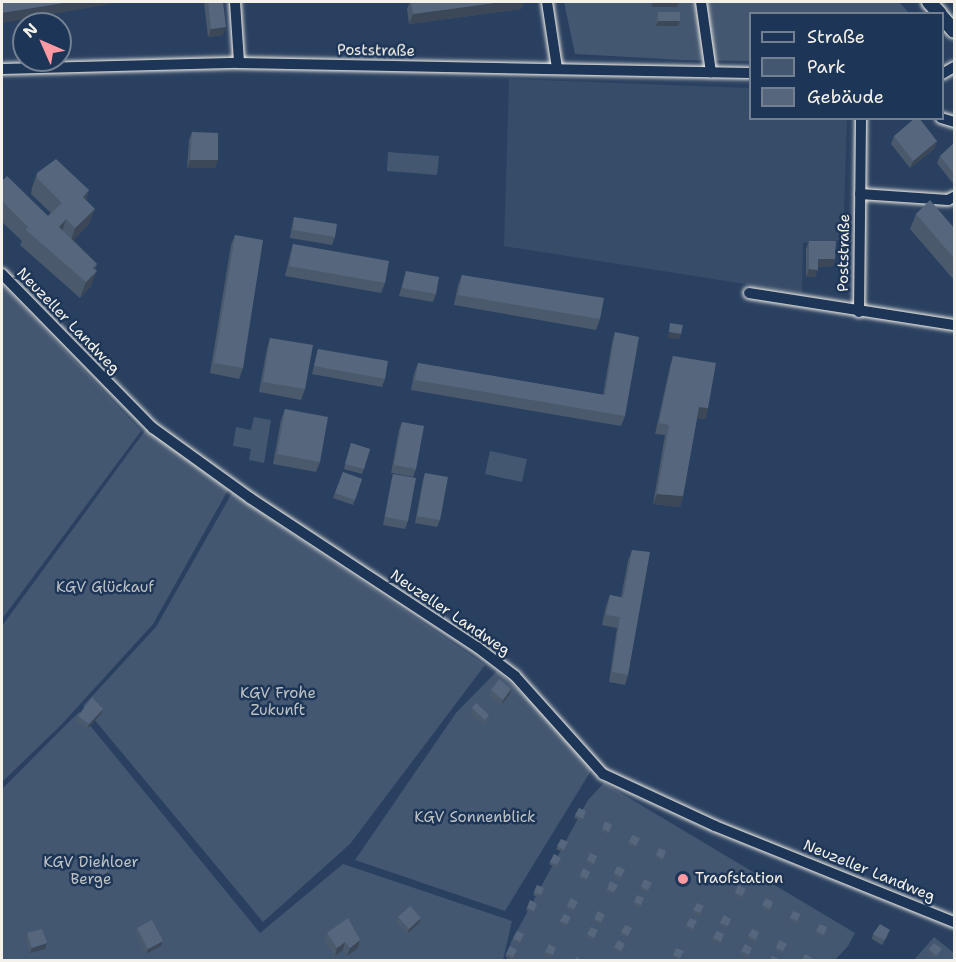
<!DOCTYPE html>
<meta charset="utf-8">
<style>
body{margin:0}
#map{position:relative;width:956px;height:962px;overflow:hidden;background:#2a4060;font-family:"Shantell Sans",sans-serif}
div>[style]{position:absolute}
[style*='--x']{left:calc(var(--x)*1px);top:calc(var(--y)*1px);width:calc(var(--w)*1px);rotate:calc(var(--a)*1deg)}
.built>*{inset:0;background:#374c69}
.green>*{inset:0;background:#445771}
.roads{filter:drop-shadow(0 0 2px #f4f1e8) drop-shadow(0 0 2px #f4f1e8)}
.minor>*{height:10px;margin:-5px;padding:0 5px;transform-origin:5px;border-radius:5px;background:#1d3557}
.major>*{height:14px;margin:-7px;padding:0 7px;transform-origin:7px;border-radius:7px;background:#1d3557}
.wall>*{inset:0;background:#4a596c}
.shaded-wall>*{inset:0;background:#3c4858}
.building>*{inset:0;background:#56677d}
.dots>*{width:16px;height:16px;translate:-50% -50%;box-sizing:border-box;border:3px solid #1d3557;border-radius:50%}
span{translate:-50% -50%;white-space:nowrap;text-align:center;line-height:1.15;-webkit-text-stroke:5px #1d3557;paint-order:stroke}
.street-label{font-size:15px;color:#f4f1e8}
.park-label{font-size:15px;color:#bfc3c4}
.poi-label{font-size:15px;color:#f4f1e8}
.left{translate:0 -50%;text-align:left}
.frame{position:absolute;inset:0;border:3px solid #f4f1e8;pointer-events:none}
.legend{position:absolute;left:749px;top:12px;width:195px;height:108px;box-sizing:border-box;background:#1d3557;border:2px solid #738091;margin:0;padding:8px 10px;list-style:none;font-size:18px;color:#f4f1e8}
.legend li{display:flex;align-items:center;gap:12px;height:30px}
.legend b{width:30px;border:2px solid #738091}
.north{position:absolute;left:12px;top:12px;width:60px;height:60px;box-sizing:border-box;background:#1d3557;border:2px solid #738091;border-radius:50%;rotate:315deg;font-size:16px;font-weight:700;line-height:24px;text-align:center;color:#f4f1e8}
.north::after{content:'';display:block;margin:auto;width:21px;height:27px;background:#ff9aa2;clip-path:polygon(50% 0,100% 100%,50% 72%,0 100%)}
</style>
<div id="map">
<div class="built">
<i style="clip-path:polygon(509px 79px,750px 88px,750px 118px,847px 119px,843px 240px,803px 243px,802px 293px,504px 246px)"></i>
</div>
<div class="green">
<i style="clip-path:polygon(564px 2px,899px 2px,909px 13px,750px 14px,750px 61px,683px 60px,575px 54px)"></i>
<i style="clip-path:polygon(388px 152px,439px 156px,437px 175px,387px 171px)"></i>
<i style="clip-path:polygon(2px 284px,141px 431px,2px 619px)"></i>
<i style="clip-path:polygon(254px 417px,271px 420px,264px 463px,249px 460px,251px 449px,233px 446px,236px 427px,251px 430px)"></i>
<i style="clip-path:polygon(147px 428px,228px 490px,153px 624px,61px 725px,2px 782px,2px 626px)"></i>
<i style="clip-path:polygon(490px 451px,527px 459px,522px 482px,485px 474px)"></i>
<i style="clip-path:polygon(232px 493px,485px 665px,350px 844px,263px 922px,83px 706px,156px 627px)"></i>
<i style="clip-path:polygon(497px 671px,547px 716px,592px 769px,505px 911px,355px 860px,456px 713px)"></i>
<i style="clip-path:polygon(79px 712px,260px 933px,343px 864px,512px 921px,503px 960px,2px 960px,2px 789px)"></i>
<i style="clip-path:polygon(604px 783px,855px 933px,848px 946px,835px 960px,506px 960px,511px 942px,588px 800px)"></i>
<i style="clip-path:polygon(934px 937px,954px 953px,954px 960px,914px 960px)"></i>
</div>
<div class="roads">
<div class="minor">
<i style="--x:235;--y:2;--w:61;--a:86.2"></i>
<i style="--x:547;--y:2;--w:67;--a:81.4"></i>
<i style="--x:701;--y:2;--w:71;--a:81.9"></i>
<i style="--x:2;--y:69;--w:237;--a:-1.5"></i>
<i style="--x:239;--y:63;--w:511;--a:1.12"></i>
<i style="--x:942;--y:74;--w:14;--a:-30"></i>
<i style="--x:941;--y:118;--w:14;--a:17"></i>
<i style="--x:860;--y:194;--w:88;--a:3.9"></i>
<i style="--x:948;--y:200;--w:7;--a:-27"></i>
<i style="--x:2;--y:274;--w:216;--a:45.6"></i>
<i style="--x:153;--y:428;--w:120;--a:35.8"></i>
<i style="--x:250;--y:498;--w:272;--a:33.3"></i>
<i style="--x:477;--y:647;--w:48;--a:37.3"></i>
<i style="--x:515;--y:676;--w:132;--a:48.1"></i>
<i style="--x:603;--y:774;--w:123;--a:24.9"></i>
<i style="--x:715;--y:826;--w:258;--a:21.9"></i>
<i style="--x:749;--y:293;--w:207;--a:8.9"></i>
<i style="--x:859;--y:312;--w:194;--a:-89.4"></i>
</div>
<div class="major">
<i style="--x:929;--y:2;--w:16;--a:47"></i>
<i style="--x:942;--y:17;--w:18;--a:49"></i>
</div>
</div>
<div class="wall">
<i style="clip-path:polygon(204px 2px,223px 2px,223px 35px,208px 37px)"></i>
<i style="clip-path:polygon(410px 2px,524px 2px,521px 9px,409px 24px,407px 9px)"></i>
<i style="clip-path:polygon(658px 12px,680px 21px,678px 26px,656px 26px,656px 17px)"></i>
<i style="clip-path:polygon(192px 132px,215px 168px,187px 168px,189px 140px)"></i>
<i style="clip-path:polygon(894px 136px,937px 141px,934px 149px,910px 168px,891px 144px)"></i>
<i style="clip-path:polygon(954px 143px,954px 185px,937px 163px,940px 156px)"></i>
<i style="clip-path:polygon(37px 173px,89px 190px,86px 200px,89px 224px,73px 240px,97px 264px,91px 286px,80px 298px,20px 245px,22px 241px,2px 222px,2px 181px,48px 216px,51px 213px,31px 194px,32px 188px)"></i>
<i style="clip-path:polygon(916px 214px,954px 228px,954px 280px,910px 229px)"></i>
<i style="clip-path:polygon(294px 217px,335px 237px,332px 245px,290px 238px,292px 225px)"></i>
<i style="clip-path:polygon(235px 235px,243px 368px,239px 379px,210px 373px,231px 245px)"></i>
<i style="clip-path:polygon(809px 241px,835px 259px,833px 266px,818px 267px,815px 277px,806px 277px,806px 249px)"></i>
<i style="clip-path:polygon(293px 244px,385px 283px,381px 293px,285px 276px,290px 255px)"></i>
<i style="clip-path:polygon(406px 271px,436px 294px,433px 302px,399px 296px)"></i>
<i style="clip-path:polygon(462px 275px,600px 319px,596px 330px,454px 305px,458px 285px)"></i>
<i style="clip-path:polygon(615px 332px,625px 416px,621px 426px,411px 390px,414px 374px,418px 363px,603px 395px,612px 343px)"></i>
<i style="clip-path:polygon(270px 338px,305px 389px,301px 400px,259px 392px,267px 348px)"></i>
<i style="clip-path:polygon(318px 349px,385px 379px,382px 387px,312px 374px)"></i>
<i style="clip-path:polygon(673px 356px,708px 408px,705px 419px,697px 418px,683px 496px,680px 507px,653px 504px,665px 435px,655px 434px,670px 366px)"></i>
<i style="clip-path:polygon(285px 409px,320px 462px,316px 472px,273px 464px,281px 420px)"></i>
<i style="clip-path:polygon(402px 422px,416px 469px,413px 477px,391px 473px,399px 430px)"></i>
<i style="clip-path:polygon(351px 443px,370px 449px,362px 474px,344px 469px)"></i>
<i style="clip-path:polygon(343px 472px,362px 479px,353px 505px,333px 498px)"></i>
<i style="clip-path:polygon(425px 473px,440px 520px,437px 527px,415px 523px,423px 480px)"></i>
<i style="clip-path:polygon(393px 474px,408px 521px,405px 529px,383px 525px,391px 482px)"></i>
<i style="clip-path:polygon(632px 550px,628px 675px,625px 685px,609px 682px,617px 628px,602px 625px,606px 606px,610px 595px,621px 597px,628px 561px)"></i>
<i style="clip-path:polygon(491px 690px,510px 694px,501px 705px,489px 695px)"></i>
<i style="clip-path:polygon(472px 708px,488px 720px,483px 725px,470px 714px)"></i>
<i style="clip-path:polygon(101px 714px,87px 729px,76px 721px,78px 716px)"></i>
<i style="clip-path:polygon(579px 808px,586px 811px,582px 821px,574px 818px)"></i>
<i style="clip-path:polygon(612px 825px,608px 835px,601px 831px,602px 829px)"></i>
<i style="clip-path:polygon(632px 835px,640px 838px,635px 848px,628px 845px)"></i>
<i style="clip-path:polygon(561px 839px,568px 842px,563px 852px,556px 849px)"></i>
<i style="clip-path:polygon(659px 848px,666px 851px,662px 861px,655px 858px)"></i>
<i style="clip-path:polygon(590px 853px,597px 856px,593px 866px,586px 863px)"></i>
<i style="clip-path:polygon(554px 854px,561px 858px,556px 868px,549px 864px)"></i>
<i style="clip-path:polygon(617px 866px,625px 870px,620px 880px,613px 876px)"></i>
<i style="clip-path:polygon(583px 868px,590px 872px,586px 882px,579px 878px)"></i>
<i style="clip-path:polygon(91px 870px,107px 876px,96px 884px,89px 875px)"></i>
<i style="clip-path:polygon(682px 871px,689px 874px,684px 884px,677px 881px)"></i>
<i style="clip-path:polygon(711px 873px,718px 877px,714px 887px,706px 883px)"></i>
<i style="clip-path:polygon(644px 879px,652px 883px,647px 893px,640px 889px)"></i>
<i style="clip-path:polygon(610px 881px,618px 885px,613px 895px,606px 891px)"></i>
<i style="clip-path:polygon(537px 885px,544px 888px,540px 898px,533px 895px)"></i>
<i style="clip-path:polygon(738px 885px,746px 889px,741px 899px,734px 895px)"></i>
<i style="clip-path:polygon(637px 895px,644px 898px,640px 908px,633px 905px)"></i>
<i style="clip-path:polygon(766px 898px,773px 902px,769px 912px,762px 908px)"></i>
<i style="clip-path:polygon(530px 900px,537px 904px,533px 914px,526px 910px)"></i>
<i style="clip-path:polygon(578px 902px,573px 912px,566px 908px,567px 906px)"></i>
<i style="clip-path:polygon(697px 903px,704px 906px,699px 916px,692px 913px)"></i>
<i style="clip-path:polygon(598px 911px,605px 915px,601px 925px,593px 921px)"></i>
<i style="clip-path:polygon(793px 911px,801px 914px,796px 924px,789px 921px)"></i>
<i style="clip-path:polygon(564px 914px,571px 917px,566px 927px,559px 923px)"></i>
<i style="clip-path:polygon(724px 915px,731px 919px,727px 929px,719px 925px)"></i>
<i style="clip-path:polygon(398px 917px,419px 923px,407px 934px,396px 922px)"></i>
<i style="clip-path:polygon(690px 918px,697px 921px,692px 931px,685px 928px)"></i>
<i style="clip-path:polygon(820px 924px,827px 927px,823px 937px,816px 934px)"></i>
<i style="clip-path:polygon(625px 925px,632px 928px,627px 938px,620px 935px)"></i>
<i style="clip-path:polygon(137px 928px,163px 941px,161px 946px,146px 954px,136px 933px)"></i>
<i style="clip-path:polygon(598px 930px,593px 940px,586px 937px,587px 934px)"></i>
<i style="clip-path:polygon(517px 931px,524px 934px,520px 944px,512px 941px)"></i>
<i style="clip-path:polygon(717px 931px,724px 934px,720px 944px,712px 941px)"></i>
<i style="clip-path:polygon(759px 932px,755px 942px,747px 939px,748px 936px)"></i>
<i style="clip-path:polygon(27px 933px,47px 943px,45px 949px,30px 953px,25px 939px)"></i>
<i style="clip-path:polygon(327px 933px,360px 940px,358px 948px,347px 956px,343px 950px,335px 956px,324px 941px)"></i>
<i style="clip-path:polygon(873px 934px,888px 935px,882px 945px,872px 939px)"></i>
<i style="clip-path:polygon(618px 940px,625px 944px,621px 953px,613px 950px)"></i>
<i style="clip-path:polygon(779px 940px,787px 944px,782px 954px,775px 950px)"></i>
<i style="clip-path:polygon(549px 944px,556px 948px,552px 958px,544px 954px)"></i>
<i style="clip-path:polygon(510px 946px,517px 950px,513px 960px,505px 956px)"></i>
<i style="clip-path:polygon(676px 948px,684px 951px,679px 960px,672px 958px)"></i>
<i style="clip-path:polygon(752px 948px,748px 958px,740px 954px,741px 951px)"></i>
<i style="clip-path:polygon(929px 949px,942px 949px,935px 958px,928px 952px)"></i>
</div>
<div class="shaded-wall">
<i style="clip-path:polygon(70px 2px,116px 2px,116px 3px,2px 23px,2px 13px)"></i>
<i style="clip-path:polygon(502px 2px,524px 2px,521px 9px,409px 24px,413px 14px)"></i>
<i style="clip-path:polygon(653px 2px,679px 2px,677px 7px,651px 7px)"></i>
<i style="clip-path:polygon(658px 21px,680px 21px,678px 26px,656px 26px)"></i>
<i style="clip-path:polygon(226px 27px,223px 35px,208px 37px,211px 29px)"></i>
<i style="clip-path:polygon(937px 141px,934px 149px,910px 168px,913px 161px)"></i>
<i style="clip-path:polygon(190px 160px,218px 160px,215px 168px,187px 168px)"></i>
<i style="clip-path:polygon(89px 190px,84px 205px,83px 197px)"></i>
<i style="clip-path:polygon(95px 209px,89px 224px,70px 244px,75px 228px)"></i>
<i style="clip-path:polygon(66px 219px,61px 235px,59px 227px)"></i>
<i style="clip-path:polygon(818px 259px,835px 259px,833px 266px,816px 267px)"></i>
<i style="clip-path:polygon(97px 264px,93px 275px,97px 271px,91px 286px,80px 298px,86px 282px,93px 268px)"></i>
<i style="clip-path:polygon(809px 269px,818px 270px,815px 277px,806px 277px)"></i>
<i style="clip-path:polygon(669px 332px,681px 334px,680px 339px,667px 338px)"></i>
<i style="clip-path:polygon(699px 407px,708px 408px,705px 419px,695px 418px)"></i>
<i style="clip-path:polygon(657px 494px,683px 496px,680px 507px,653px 504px)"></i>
<i style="clip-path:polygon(511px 689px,510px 694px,501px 705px,503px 700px)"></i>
<i style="clip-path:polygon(103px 709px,101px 714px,87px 729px,89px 724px)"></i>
<i style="clip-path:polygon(109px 871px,107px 876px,96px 884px,97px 879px)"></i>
<i style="clip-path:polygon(421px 918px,419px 923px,407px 934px,409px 929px)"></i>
<i style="clip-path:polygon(360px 940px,358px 948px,347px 956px,350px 948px)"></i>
<i style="clip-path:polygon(163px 941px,161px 946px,146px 954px,148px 949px)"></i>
<i style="clip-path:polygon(345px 942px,343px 950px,335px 956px,337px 948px)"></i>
<i style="clip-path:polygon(47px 943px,45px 949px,30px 953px,32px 948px)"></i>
</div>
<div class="building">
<i style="clip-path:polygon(2px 2px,70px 2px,2px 13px)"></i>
<i style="clip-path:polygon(208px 2px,223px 2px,226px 27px,211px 29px)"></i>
<i style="clip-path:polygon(411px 2px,502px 2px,413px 14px)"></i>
<i style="clip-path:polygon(658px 12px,680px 12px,680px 21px,658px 21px)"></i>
<i style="clip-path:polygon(915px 118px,919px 118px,937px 141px,913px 161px,894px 136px)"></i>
<i style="clip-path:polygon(192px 132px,218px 133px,218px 160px,190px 160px)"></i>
<i style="clip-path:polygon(954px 143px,954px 174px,940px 156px)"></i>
<i style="clip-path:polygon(56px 159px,89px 190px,83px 197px,95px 209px,75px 228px,66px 219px,59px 227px,97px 264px,93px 268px,97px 271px,86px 282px,26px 230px,28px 227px,2px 201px,2px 181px,7px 176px,48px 216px,62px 203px,37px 178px,37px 173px)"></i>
<i style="clip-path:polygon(930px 200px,954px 228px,954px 258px,916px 214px)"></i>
<i style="clip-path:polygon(294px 217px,337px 224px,335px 237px,293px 230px)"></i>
<i style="clip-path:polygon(235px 235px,263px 240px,243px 368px,214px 363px)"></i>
<i style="clip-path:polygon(809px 241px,836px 241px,835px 259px,818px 259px,818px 270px,809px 269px)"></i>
<i style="clip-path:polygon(293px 244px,389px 261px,385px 283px,289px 266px)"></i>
<i style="clip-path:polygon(406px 271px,439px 277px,436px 294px,402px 288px)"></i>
<i style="clip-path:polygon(462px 275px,604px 298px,600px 319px,458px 295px)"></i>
<i style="clip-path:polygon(670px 323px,683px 325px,681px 334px,669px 332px)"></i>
<i style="clip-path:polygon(615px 332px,639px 337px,625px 416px,415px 380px,418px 363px,605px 395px)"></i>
<i style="clip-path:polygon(270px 338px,313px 345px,305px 389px,263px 382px)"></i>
<i style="clip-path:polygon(318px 349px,388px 361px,385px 379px,314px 366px)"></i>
<i style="clip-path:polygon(673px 356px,716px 363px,708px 408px,699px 407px,683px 496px,657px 494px,669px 425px,659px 423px)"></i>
<i style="clip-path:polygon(285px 409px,328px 417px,320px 462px,277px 454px)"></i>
<i style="clip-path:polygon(402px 422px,424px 426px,416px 469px,394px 465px)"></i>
<i style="clip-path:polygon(351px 443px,370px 449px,364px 469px,345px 464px)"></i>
<i style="clip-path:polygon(343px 472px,362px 479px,355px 500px,335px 493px)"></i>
<i style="clip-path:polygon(425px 473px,448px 477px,440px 520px,417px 516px)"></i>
<i style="clip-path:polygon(393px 474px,416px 478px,408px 521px,385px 517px)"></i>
<i style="clip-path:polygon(632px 550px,650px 552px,628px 675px,612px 672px,620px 617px,606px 615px,610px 595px,623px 598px)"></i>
<i style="clip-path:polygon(499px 679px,511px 689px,503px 700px,491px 690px)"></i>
<i style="clip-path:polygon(92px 697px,103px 709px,89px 724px,78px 716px)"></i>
<i style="clip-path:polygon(476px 703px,489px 715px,485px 720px,472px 708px)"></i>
<i style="clip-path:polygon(579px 808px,586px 811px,583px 819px,575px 815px)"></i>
<i style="clip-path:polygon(605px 821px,612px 825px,609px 832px,602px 829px)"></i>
<i style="clip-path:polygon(632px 835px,640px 838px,636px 846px,629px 842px)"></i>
<i style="clip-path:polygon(561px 839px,568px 842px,564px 850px,557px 846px)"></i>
<i style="clip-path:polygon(659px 848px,666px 851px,663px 859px,656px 855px)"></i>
<i style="clip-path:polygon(590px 853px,597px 856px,594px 864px,587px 860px)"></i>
<i style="clip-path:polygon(554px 854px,561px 858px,557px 865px,550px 862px)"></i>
<i style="clip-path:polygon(103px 862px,109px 871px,97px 879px,91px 870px)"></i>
<i style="clip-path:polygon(617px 866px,625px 870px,621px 877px,614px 873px)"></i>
<i style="clip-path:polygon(583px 868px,590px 872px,587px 879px,580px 876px)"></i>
<i style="clip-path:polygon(682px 871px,689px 874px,685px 882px,678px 878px)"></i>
<i style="clip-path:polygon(711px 873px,718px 877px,715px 884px,707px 881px)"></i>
<i style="clip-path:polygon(644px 879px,652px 883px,648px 890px,641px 887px)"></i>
<i style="clip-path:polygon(610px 881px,618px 885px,614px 892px,607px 889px)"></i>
<i style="clip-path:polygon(537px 885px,544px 888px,541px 895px,534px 892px)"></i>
<i style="clip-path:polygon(738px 885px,746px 889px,742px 896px,735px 893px)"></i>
<i style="clip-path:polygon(637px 895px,644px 898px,641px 905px,634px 902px)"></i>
<i style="clip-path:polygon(571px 898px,578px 902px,574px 909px,567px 906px)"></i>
<i style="clip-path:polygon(766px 898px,773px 902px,770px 909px,762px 905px)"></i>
<i style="clip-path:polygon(530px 900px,537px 904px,534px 911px,527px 908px)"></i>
<i style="clip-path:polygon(697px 903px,704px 906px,700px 913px,693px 910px)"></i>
<i style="clip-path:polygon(410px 906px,421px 918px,409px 929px,398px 917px)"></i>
<i style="clip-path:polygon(598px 911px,605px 915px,601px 922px,594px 919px)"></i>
<i style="clip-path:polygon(793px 911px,801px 914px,797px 921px,790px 918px)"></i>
<i style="clip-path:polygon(564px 914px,571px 917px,567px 924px,560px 921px)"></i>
<i style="clip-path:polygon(724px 915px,731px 919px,728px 926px,720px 923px)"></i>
<i style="clip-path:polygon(348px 918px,360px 940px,350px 948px,345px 942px,337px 948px,327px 933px)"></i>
<i style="clip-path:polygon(690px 918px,697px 921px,693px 929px,686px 925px)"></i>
<i style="clip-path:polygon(152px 920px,163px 941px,148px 949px,137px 928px)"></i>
<i style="clip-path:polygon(820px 924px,827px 927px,824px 935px,816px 931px)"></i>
<i style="clip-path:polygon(880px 924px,890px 930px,884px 940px,873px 934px)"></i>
<i style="clip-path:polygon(625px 925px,632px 928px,628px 936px,621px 932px)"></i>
<i style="clip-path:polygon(591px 927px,598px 930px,594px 938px,587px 934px)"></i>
<i style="clip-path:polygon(42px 929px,47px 943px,32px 948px,27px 933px)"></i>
<i style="clip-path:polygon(752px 929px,759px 932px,756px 940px,748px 936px)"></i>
<i style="clip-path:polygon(517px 931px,524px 934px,520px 942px,513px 938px)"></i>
<i style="clip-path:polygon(717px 931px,724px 934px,721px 942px,713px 938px)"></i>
<i style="clip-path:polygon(618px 940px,625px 944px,621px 951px,614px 947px)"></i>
<i style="clip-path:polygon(779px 940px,787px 944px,783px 951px,776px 948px)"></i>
<i style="clip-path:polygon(934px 943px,942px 949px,936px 956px,929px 949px)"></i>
<i style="clip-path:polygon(549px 944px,556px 948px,553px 955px,545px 952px)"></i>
<i style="clip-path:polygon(745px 944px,752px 948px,749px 955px,741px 951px)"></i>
<i style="clip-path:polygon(510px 946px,517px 950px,513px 957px,506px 954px)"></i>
<i style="clip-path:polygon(676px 948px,684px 951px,680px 958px,673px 955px)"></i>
<i style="clip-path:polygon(805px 954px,812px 958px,811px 960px,802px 960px)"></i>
<i style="clip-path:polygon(772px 956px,780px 959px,779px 960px,770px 960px)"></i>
<i style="clip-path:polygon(576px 957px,582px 960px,575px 960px)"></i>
</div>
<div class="dots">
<i style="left:683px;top:879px;background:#ff9aa2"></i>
</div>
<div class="street-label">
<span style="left:376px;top:51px;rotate:1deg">Poststraße</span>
<span style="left:844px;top:253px;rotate:-89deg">Poststraße</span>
<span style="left:68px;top:321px;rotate:46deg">Neuzeller Landweg</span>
<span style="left:450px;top:613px;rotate:34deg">Neuzeller Landweg</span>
<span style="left:869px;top:871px;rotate:22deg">Neuzeller Landweg</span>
</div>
<div class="park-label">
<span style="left:105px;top:588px">KGV Glückauf</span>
<span style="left:278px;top:702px">KGV Frohe<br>Zukunft</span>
<span style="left:475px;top:818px">KGV Sonnenblick</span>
<span style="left:91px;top:871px">KGV Diehloer<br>Berge</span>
</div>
<div class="poi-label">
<span class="left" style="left:695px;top:879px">Traofstation</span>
</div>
<div class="frame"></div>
<ul class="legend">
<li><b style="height:8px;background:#1d3557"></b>Straße</li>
<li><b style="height:16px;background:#445771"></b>Park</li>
<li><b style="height:16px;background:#56677d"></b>Gebäude</li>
</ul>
<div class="north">N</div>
</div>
